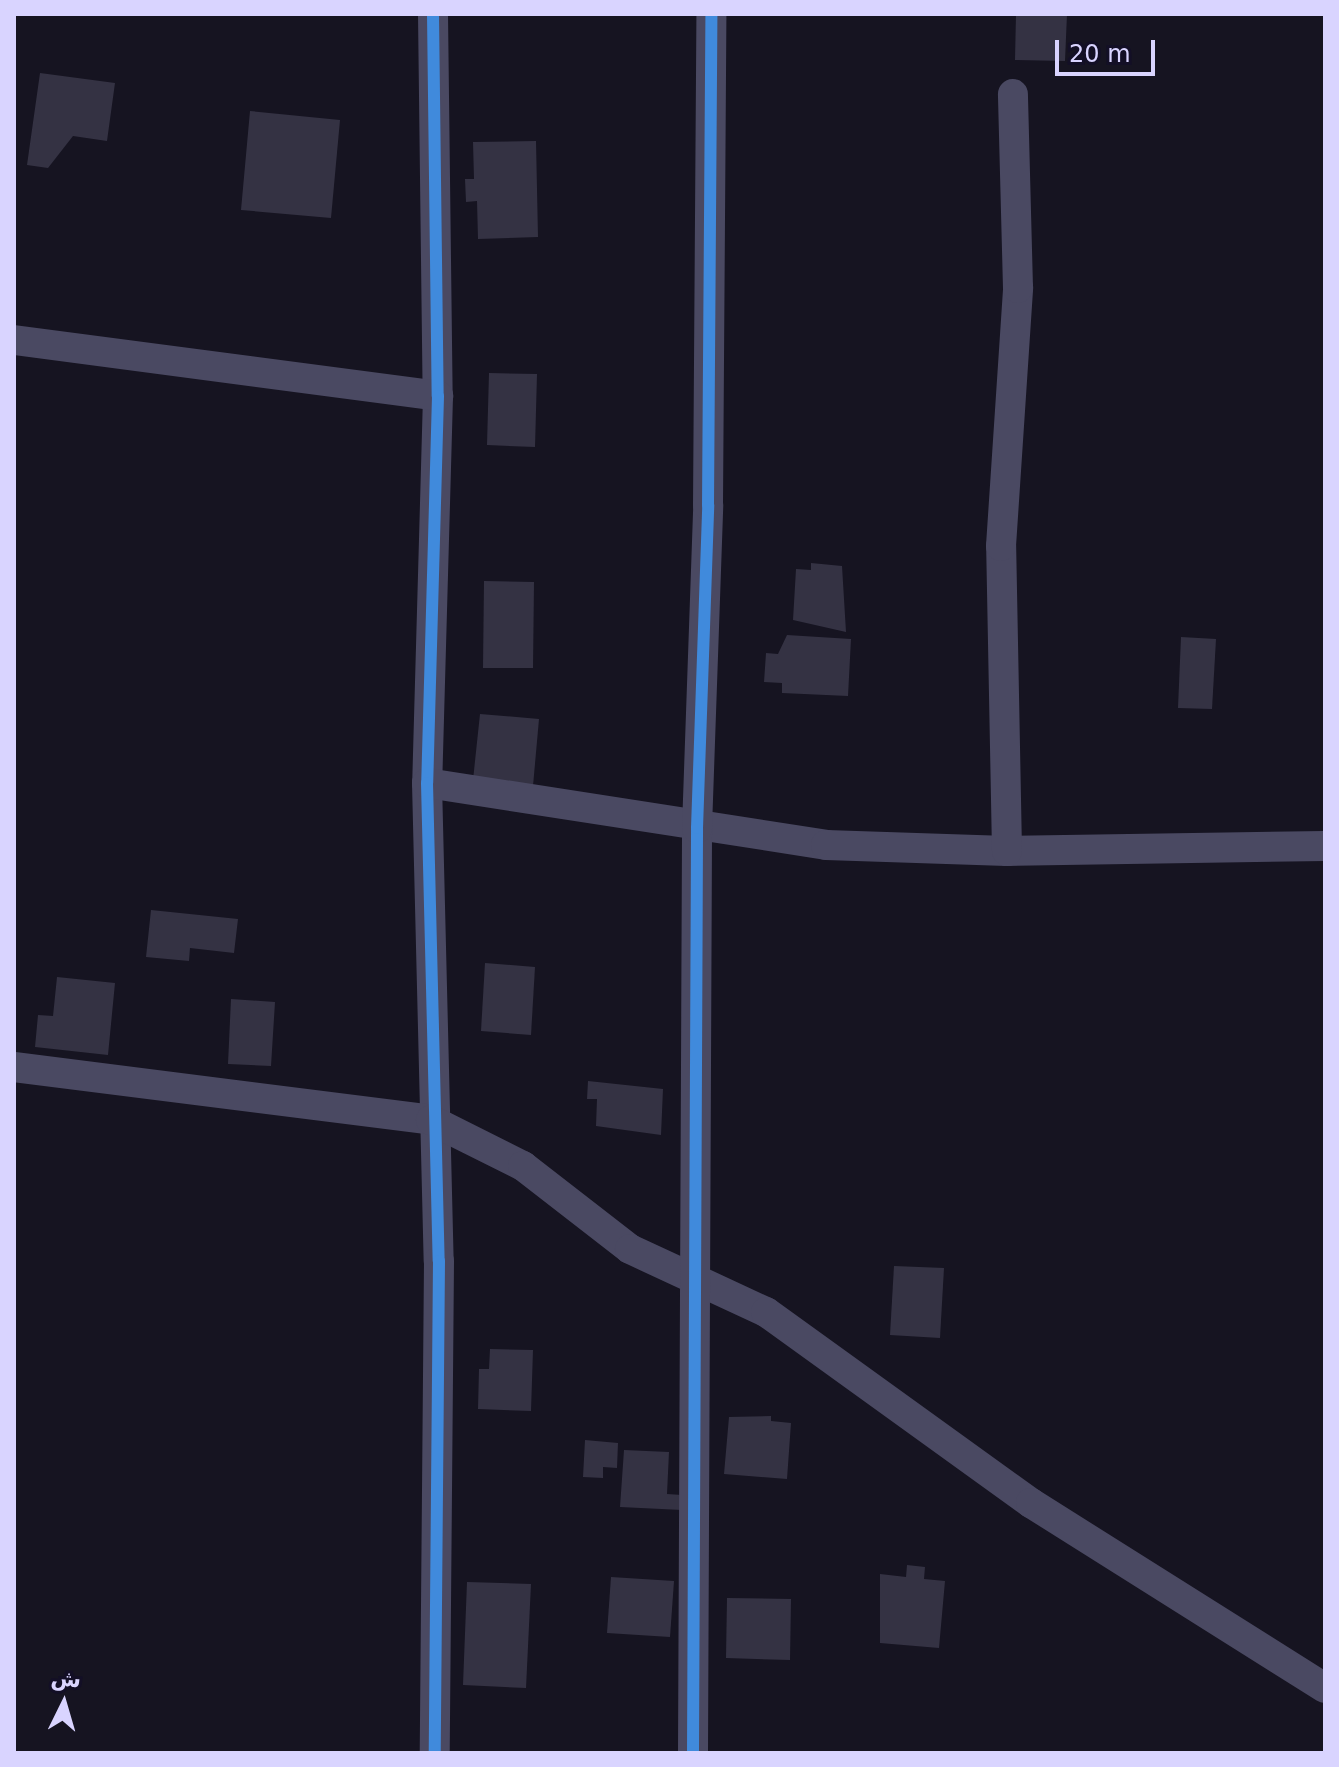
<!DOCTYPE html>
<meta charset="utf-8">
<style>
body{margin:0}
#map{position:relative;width:1339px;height:1767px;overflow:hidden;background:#161421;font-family:"DejaVu Sans",Vazirmatn,sans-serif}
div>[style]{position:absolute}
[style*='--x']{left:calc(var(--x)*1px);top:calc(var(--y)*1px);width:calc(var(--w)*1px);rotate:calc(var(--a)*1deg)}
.building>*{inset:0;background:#343243}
.minor>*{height:30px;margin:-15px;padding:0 15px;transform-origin:15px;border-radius:15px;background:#4a4962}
.cycleway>*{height:12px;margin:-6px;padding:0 6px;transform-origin:6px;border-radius:6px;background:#408adc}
span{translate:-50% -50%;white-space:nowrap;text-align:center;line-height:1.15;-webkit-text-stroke:7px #130f26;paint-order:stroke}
.frame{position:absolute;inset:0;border:16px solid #d9d4ff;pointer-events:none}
.north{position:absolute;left:24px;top:1663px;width:80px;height:80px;-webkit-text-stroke:6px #130f26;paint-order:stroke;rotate:5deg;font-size:22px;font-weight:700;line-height:32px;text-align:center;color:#d9d4ff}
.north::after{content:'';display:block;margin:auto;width:28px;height:36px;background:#d9d4ff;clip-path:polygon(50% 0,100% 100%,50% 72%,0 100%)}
.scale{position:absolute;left:1055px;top:40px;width:100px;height:36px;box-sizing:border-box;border:4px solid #d9d4ff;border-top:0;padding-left:10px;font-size:24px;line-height:28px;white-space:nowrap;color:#d9d4ff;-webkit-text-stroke:6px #130f26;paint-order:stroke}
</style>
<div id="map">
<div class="building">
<i style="clip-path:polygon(1016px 14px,1067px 14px,1065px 61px,1015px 60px)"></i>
<i style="clip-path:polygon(40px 73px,115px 83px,107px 141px,73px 136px,48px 168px,27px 165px)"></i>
<i style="clip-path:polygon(250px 111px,340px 120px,331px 218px,241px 210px)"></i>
<i style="clip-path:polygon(536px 141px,538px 237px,478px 239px,477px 201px,466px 202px,465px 179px,474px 179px,473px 142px)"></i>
<i style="clip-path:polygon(489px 373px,537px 374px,535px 447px,487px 445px)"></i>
<i style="clip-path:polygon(811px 563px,842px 566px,846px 632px,793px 620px,796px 569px,811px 570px)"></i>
<i style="clip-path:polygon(484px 581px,534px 582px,533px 668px,483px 668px)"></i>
<i style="clip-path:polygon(787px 635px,851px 639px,848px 696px,782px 693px,782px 683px,764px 682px,766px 653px,778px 654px)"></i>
<i style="clip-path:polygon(1181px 637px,1216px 639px,1212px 709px,1178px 708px)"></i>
<i style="clip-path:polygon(480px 714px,539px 719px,533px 786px,473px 780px)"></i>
<i style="clip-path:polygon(151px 910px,238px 919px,234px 953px,190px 948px,189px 961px,146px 957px)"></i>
<i style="clip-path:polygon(485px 963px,535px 967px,531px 1035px,481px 1031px)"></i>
<i style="clip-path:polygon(57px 977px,115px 983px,108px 1055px,35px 1047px,38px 1015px,53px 1016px)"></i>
<i style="clip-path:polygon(231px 999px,275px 1002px,271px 1066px,228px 1064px)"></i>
<i style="clip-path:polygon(588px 1081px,663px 1089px,661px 1135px,596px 1126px,597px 1099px,587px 1099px)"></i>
<i style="clip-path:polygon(894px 1266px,944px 1268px,940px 1338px,890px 1335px)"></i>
<i style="clip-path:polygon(490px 1349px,533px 1350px,531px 1411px,478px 1409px,479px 1369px,489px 1369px)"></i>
<i style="clip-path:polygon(771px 1416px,771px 1421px,791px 1423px,787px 1479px,724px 1474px,729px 1417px)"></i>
<i style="clip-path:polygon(585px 1440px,618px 1443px,617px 1468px,603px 1467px,603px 1478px,583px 1477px)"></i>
<i style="clip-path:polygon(624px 1450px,669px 1452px,667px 1494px,682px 1495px,682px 1510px,620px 1507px)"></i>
<i style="clip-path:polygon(907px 1565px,925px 1567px,924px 1579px,945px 1581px,939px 1648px,880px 1643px,880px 1574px,906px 1577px)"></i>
<i style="clip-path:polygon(611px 1577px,674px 1581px,670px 1637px,607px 1633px)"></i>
<i style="clip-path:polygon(467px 1582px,531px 1584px,526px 1688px,463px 1685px)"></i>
<i style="clip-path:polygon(727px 1598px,791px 1599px,790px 1660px,726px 1658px)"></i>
</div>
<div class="minor">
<i style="--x:433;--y:14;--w:382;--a:89.3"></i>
<i style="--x:438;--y:396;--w:387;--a:91.6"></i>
<i style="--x:427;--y:783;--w:478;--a:88.6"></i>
<i style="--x:439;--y:1261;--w:492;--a:90.5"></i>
<i style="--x:14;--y:340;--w:428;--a:7.5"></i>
<i style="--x:427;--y:783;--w:404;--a:8.8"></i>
<i style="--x:826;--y:845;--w:181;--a:1.9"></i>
<i style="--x:1007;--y:851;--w:318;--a:-0.9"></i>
<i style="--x:1007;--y:851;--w:305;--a:-91.1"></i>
<i style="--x:1001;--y:546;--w:259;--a:-86.2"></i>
<i style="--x:1018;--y:288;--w:194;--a:-91.5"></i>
<i style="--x:14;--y:1067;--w:420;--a:7.2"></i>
<i style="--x:431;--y:1120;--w:103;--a:26.6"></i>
<i style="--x:523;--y:1166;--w:135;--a:37.8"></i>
<i style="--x:630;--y:1249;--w:150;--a:24.9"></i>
<i style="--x:766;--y:1312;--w:327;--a:35.8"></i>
<i style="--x:1031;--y:1503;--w:347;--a:32.2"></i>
<i style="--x:693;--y:1753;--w:925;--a:-89.75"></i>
<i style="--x:697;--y:828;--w:323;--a:-88"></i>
<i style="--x:708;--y:505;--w:491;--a:-89.6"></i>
</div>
<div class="cycleway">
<i style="--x:433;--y:14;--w:382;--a:89.3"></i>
<i style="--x:438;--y:396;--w:387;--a:91.6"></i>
<i style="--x:427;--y:783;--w:478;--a:88.6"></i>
<i style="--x:439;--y:1261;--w:492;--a:90.5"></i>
<i style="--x:693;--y:1753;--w:925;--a:-89.75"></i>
<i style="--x:697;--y:828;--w:323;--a:-88"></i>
<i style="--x:708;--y:505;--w:491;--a:-89.6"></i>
</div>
<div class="frame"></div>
<div class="north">ش</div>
<div class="scale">20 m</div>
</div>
